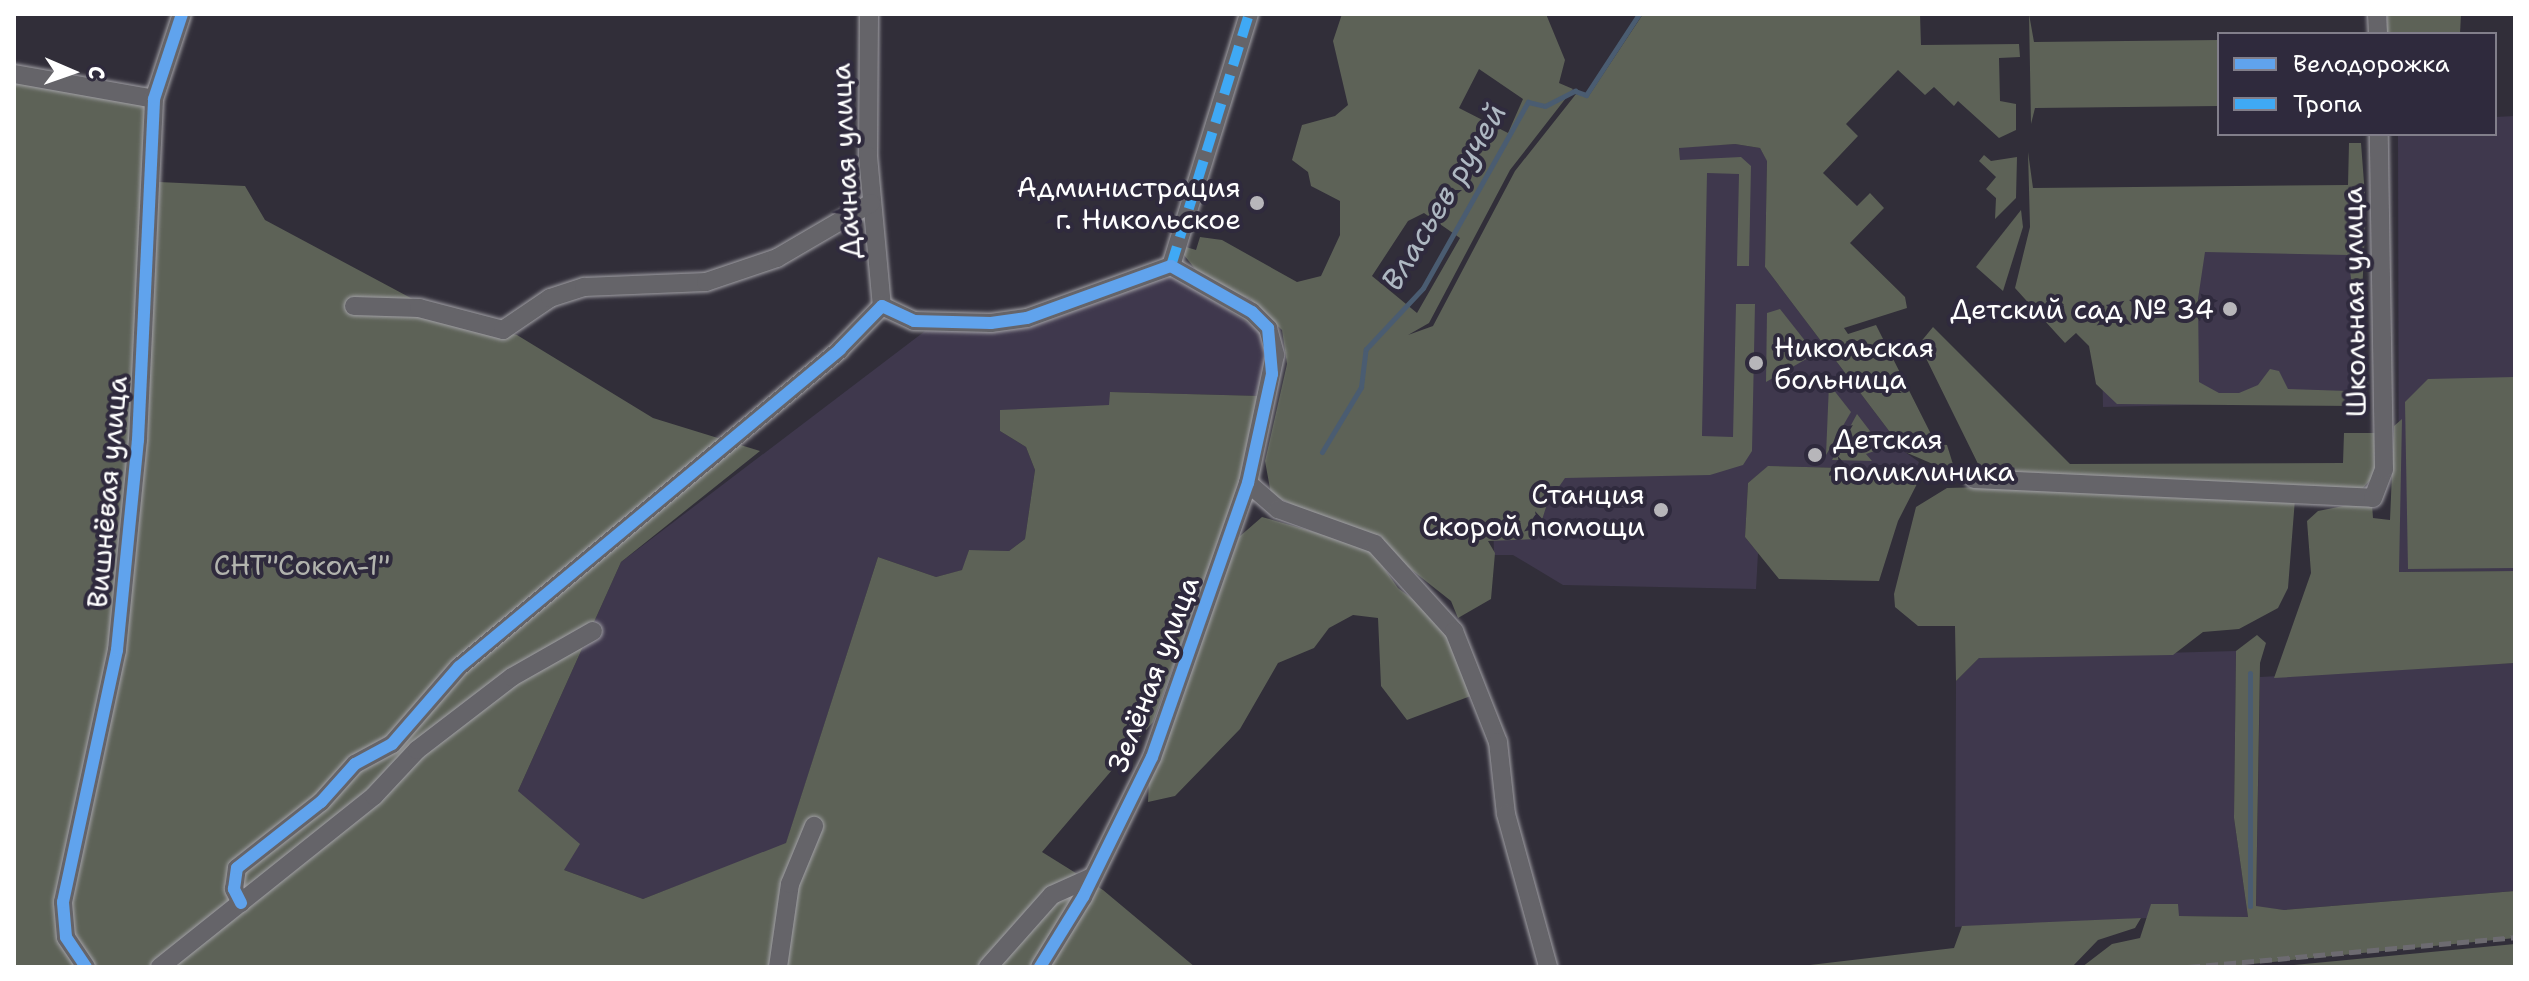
<!DOCTYPE html>
<meta charset="utf-8">
<style>
body{margin:0}
#map{position:relative;width:2529px;height:981px;overflow:hidden;background:#312e39;font-family:"Shantell Sans",sans-serif}
div>[style]{position:absolute}
[style*='--x']{left:calc(var(--x)*1px);top:calc(var(--y)*1px);width:calc(var(--w)*1px);rotate:calc(var(--a)*1deg)}
.built>*{inset:0;background:#3f384d}
.green>*{inset:0;background:#5d6257}
.stream>*{height:5px;margin:-2.5px;padding:0 2.5px;transform-origin:2.5px;border-radius:2.5px;background:#4a5c71}
.roads{filter:drop-shadow(0 0 2px #a2a1a6) drop-shadow(0 0 2px #a2a1a6)}
.street>*{height:18px;margin:-9px;padding:0 9px;transform-origin:9px;border-radius:9px;background:#656469}
.rail>*{height:5px;margin-top:-2.5px;transform-origin:0;background:repeating-linear-gradient(90deg,#6d6b71 0 12px,transparent 0 18px)}
.quiet>*{height:10px;margin-top:-5px;transform-origin:0;background:repeating-linear-gradient(90deg,#3fa9f5 0 20px,transparent 0 30px)}
.cycleway>*{height:12px;margin:-6px;padding:0 6px;transform-origin:6px;border-radius:6px;background:#60a3ed}
.dots>*{width:22px;height:22px;translate:-50% -50%;box-sizing:border-box;border:4px solid #2f2a3d;border-radius:50%}
span{translate:-50% -50%;white-space:nowrap;text-align:center;line-height:1.15;-webkit-text-stroke:8px #2f2a3d;paint-order:stroke}
.street-label{font-size:28px;color:#fff}
.poi-label{font-size:28px;color:#fff}
.right{translate:-100% -50%;text-align:right}
.left{translate:0 -50%;text-align:left}
.park-label{font-size:28px;color:#b2b4ae}
.water-label{font-size:30px;color:#aeb8c2;font-style:italic}
.frame{position:absolute;inset:0;border:16px solid #fff;pointer-events:none}
.legend{position:absolute;left:2217px;top:32px;width:280px;height:104px;box-sizing:border-box;background:#2f2a3d;border:2px solid #827f8b;margin:0;padding:10px 14px;list-style:none;font-size:24px;color:#fff}
.legend li{display:flex;align-items:center;gap:16px;height:40px}
.legend b{width:40px;border:2px solid #827f8b}
.north{position:absolute;left:32px;top:32px;width:80px;height:80px;-webkit-text-stroke:6px #2f2a3d;paint-order:stroke;rotate:92deg;font-size:22px;font-weight:700;line-height:32px;text-align:center;color:#fff}
.north::after{content:'';display:block;margin:auto;width:28px;height:36px;background:#fff;clip-path:polygon(50% 0,100% 100%,50% 72%,0 100%)}
</style>
<div id="map">
<div class="built">
<i style="clip-path:polygon(2515px 116px,2515px 571px,2399px 572px,2398px 134px,2495px 134px,2495px 117px)"></i>
<i style="clip-path:polygon(1735px 144px,1760px 148px,1767px 160px,1765px 267px,1905px 452px,1919px 462px,1913px 477px,1889px 482px,1878px 469px,1769px 466px,1748px 483px,1745px 537px,1758px 553px,1756px 589px,1563px 585px,1513px 555px,1494px 555px,1492px 474px,1680px 160px,1679px 147px)"></i>
<i style="clip-path:polygon(2099px 214px,2358px 217px,2360px 401px,2103px 407px)"></i>
<i style="clip-path:polygon(1170px 273px,1264px 333px,1268px 359px,1261px 396px,1110px 392px,1110px 405px,1000px 431px,1026px 447px,1035px 470px,1025px 539px,1009px 551px,969px 550px,963px 570px,936px 577px,878px 557px,786px 844px,643px 899px,564px 870px,518px 791px,621px 562px,929px 328px,947px 330px)"></i>
<i style="clip-path:polygon(2236px 651px,2234px 818px,2248px 917px,2178px 916px,2151px 905px,2148px 918px,1955px 927px,1956px 681px,1979px 658px)"></i>
<i style="clip-path:polygon(2515px 663px,2515px 891px,2284px 910px,2256px 907px,2260px 677px)"></i>
</div>
<div class="green">
<i style="clip-path:polygon(evenodd,1342px 14px,1546px 14px,1565px 60px,1559px 83px,1573px 89px,1510px 170px,1429px 323px,1408px 335px,1433px 326px,1515px 171px,1576px 94px,1588px 97px,1643px 14px,1920px 14px,1921px 45px,2019px 44px,2020px 57px,1999px 58px,2000px 101px,2016px 104px,2016px 130px,1999px 138px,1958px 101px,1954px 106px,1934px 87px,1925px 95px,1898px 70px,1846px 124px,1858px 136px,1823px 173px,1857px 206px,1870px 193px,1884px 208px,1850px 243px,1905px 297px,1907px 308px,1844px 328px,1848px 334px,1876px 325px,1936px 444px,1947px 445px,1956px 474px,1905px 452px,1765px 267px,1767px 161px,1760px 148px,1735px 144px,1679px 148px,1680px 160px,1741px 157px,1751px 166px,1749px 266px,1737px 266px,1739px 174px,1707px 173px,1702px 436px,1733px 437px,1736px 304px,1755px 304px,1752px 451px,1743px 465px,1710px 475px,1565px 478px,1547px 504px,1536px 539px,1488px 541px,1495px 553px,1491px 599px,1458px 618px,1451px 601px,1394px 556px,1271px 494px,1265px 461px,1287px 364px,1282px 330px,1250px 299px,1203px 279px,1184px 255px,1186px 247px,1196px 250px,1200px 237px,1222px 240px,1297px 282px,1321px 276px,1340px 235px,1340px 201px,1311px 186px,1308px 172px,1292px 160px,1302px 125px,1335px 116px,1348px 105px,1333px 41px,1342px 14px,1479px 69px,1523px 99px,1508px 133px,1459px 108px,1479px 69px,1342px 14px,1424px 213px,1460px 238px,1417px 313px,1372px 276px,1408px 221px,1424px 213px)"></i>
<i style="clip-path:polygon(2029px 14px,2034px 42px,2219px 40px,2219px 106px,2035px 108px,2031px 124px)"></i>
<i style="clip-path:polygon(2387px 14px,2461px 14px,2460px 34px,2386px 34px)"></i>
<i style="clip-path:polygon(14px 69px,161px 100px,159px 182px,245px 186px,265px 220px,450px 319px,517px 335px,653px 418px,760px 451px,621px 562px,518px 791px,580px 844px,564px 870px,643px 899px,786px 843px,878px 557px,936px 577px,962px 570px,969px 550px,1009px 551px,1025px 539px,1035px 470px,1026px 447px,1000px 431px,1000px 410px,1109px 405px,1110px 392px,1261px 396px,1243px 475px,1153px 722px,1042px 852px,1103px 890px,1195px 967px,14px 967px)"></i>
<i style="clip-path:polygon(evenodd,2349px 143px,2361px 143px,2366px 209px,2360px 338px,2369px 387px,2359px 406px,2117px 404px,2096px 384px,2089px 346px,2076px 333px,2065px 343px,2015px 288px,2030px 227px,2028px 152px,2033px 188px,2348px 185px,2349px 143px,2205px 252px,2348px 255px,2357px 325px,2354px 383px,2348px 391px,2288px 389px,2279px 371px,2270px 369px,2258px 385px,2239px 393px,2219px 393px,2199px 382px,2198px 299px,2205px 252px)"></i>
<i style="clip-path:polygon(1984px 155px,1991px 161px,2017px 157px,2016px 198px,1995px 219px,1996px 198px,1986px 189px,1996px 177px,1979px 161px)"></i>
<i style="clip-path:polygon(2021px 210px,2023px 227px,2003px 291px,1976px 267px)"></i>
<i style="clip-path:polygon(1780px 309px,1806px 342px,1808px 358px,1766px 382px,1767px 313px)"></i>
<i style="clip-path:polygon(1933px 327px,2070px 464px,2343px 463px,2344px 433px,2377px 433px,2377px 473px,2361px 490px,1984px 476px,1919px 344px)"></i>
<i style="clip-path:polygon(2515px 377px,2515px 568px,2408px 569px,2405px 402px,2428px 379px)"></i>
<i style="clip-path:polygon(1829px 384px,1851px 412px,1826px 455px)"></i>
<i style="clip-path:polygon(1857px 414px,1883px 448px,1866px 454px,1872px 461px,1832px 460px)"></i>
<i style="clip-path:polygon(2402px 419px,2399px 572px,2515px 571px,2515px 663px,2274px 678px,2311px 573px,2307px 521px,2318px 511px,2353px 504px,2372px 504px,2373px 518px,2390px 520px,2394px 426px)"></i>
<i style="clip-path:polygon(1768px 466px,1879px 469px,1889px 482px,1919px 480px,1898px 521px,1879px 581px,1779px 579px,1745px 537px,1748px 483px)"></i>
<i style="clip-path:polygon(1986px 487px,2295px 499px,2288px 588px,2278px 608px,2239px 629px,2203px 632px,2173px 655px,1979px 658px,1956px 681px,1955px 626px,1918px 626px,1895px 607px,1894px 594px,1916px 507px,1947px 488px)"></i>
<i style="clip-path:polygon(1262px 517px,1370px 548px,1398px 588px,1440px 620px,1476px 694px,1407px 720px,1381px 686px,1378px 618px,1353px 615px,1329px 628px,1314px 648px,1278px 663px,1240px 729px,1175px 796px,1148px 802px,1149px 779px,1239px 537px)"></i>
<i style="clip-path:polygon(2257px 635px,2266px 643px,2260px 663px,2256px 906px,2284px 910px,2515px 891px,2515px 938px,2221px 967px,2082px 967px,2112px 944px,2140px 938px,2151px 904px,2178px 904px,2179px 916px,2248px 917px,2234px 818px,2236px 651px)"></i>
<i style="clip-path:polygon(2141px 918px,2135px 928px,2098px 940px,2072px 967px,1793px 967px,1954px 948px,1962px 926px)"></i>
<i style="clip-path:polygon(2515px 944px,2515px 967px,2272px 967px)"></i>
</div>
<div class="stream">
<i style="--x:1322;--y:452;--w:76;--a:-59"></i>
<i style="--x:1361;--y:387;--w:38;--a:-83"></i>
<i style="--x:1366;--y:349;--w:83;--a:-46.9"></i>
<i style="--x:1423;--y:288;--w:214;--a:-60.6"></i>
<i style="--x:1528;--y:102;--w:17;--a:13"></i>
<i style="--x:1545;--y:106;--w:34;--a:-27"></i>
<i style="--x:1575;--y:91;--w:12;--a:20"></i>
<i style="--x:1586;--y:95;--w:97;--a:-56.8"></i>
<i style="--x:2250;--y:906;--w:233;--a:-90"></i>
</div>
<div class="roads">
<div class="street">
<i style="--x:869;--y:14;--w:142;--a:90.4"></i>
<i style="--x:868;--y:156;--w:151;--a:84.7"></i>
<i style="--x:2377;--y:14;--w:20;--a:87"></i>
<i style="--x:14;--y:74;--w:142;--a:10.1"></i>
<i style="--x:1171;--y:266;--w:264;--a:-72.8"></i>
<i style="--x:354;--y:306;--w:65;--a:1.8"></i>
<i style="--x:419;--y:308;--w:87;--a:14.7"></i>
<i style="--x:503;--y:330;--w:57;--a:-34.2"></i>
<i style="--x:550;--y:298;--w:36;--a:-18"></i>
<i style="--x:584;--y:287;--w:122;--a:-2.3"></i>
<i style="--x:706;--y:282;--w:75;--a:-18.7"></i>
<i style="--x:777;--y:258;--w:109;--a:-30.3"></i>
<i style="--x:882;--y:306;--w:35;--a:25"></i>
<i style="--x:914;--y:321;--w:77;--a:1.5"></i>
<i style="--x:991;--y:323;--w:36;--a:-8"></i>
<i style="--x:1027;--y:318;--w:153;--a:-19.9"></i>
<i style="--x:1171;--y:266;--w:93;--a:29.6"></i>
<i style="--x:1252;--y:312;--w:23;--a:45"></i>
<i style="--x:1268;--y:328;--w:28;--a:75"></i>
<i style="--x:1275;--y:355;--w:131;--a:101.9"></i>
<i style="--x:1248;--y:483;--w:290;--a:109.3"></i>
<i style="--x:1152;--y:757;--w:156;--a:116.2"></i>
<i style="--x:1083;--y:897;--w:82;--a:121.6"></i>
<i style="--x:1974;--y:479;--w:399;--a:2.7"></i>
<i style="--x:2373;--y:498;--w:31;--a:-69"></i>
<i style="--x:2384;--y:469;--w:335;--a:-90.9"></i>
<i style="--x:1248;--y:483;--w:40;--a:41"></i>
<i style="--x:1278;--y:509;--w:103;--a:19.8"></i>
<i style="--x:1375;--y:544;--w:118;--a:47.8"></i>
<i style="--x:1454;--y:631;--w:119;--a:68.4"></i>
<i style="--x:1498;--y:742;--w:72;--a:83.7"></i>
<i style="--x:1506;--y:814;--w:159;--a:74.6"></i>
<i style="--x:241;--y:903;--w:16;--a:-117"></i>
<i style="--x:234;--y:889;--w:21;--a:-82"></i>
<i style="--x:237;--y:868;--w:107;--a:-38.2"></i>
<i style="--x:321;--y:802;--w:51;--a:-48.2"></i>
<i style="--x:355;--y:764;--w:42;--a:-28.4"></i>
<i style="--x:392;--y:744;--w:102;--a:-49"></i>
<i style="--x:459;--y:667;--w:496;--a:-39.8"></i>
<i style="--x:840;--y:349;--w:60;--a:-45.7"></i>
<i style="--x:86;--y:967;--w:36;--a:-124"></i>
<i style="--x:66;--y:937;--w:35;--a:-95"></i>
<i style="--x:63;--y:902;--w:258;--a:-77.9"></i>
<i style="--x:117;--y:650;--w:211;--a:-84.3"></i>
<i style="--x:138;--y:440;--w:341;--a:-87.3"></i>
<i style="--x:154;--y:99;--w:89;--a:-71.8"></i>
<i style="--x:160;--y:967;--w:274;--a:-38.6"></i>
<i style="--x:374;--y:796;--w:63;--a:-46.9"></i>
<i style="--x:417;--y:750;--w:120;--a:-37.5"></i>
<i style="--x:512;--y:677;--w:93;--a:-29.6"></i>
<i style="--x:778;--y:967;--w:84;--a:-81.8"></i>
<i style="--x:790;--y:884;--w:63;--a:-67.5"></i>
<i style="--x:988;--y:967;--w:96;--a:-48.4"></i>
<i style="--x:1052;--y:895;--w:44;--a:-24.2"></i>
</div>
</div>
<div class="rail">
<i style="--x:2188;--y:967;--w:328;--a:-5.2"></i>
</div>
<div class="quiet">
<i style="--x:1171;--y:266;--w:264;--a:-72.8"></i>
</div>
<div class="cycleway">
<i style="--x:241;--y:903;--w:16;--a:-117"></i>
<i style="--x:234;--y:889;--w:21;--a:-82"></i>
<i style="--x:237;--y:868;--w:107;--a:-38.2"></i>
<i style="--x:321;--y:802;--w:51;--a:-48.2"></i>
<i style="--x:355;--y:764;--w:42;--a:-28.4"></i>
<i style="--x:392;--y:744;--w:102;--a:-49"></i>
<i style="--x:459;--y:667;--w:496;--a:-39.8"></i>
<i style="--x:840;--y:349;--w:60;--a:-45.7"></i>
<i style="--x:882;--y:306;--w:35;--a:25"></i>
<i style="--x:914;--y:321;--w:77;--a:1.5"></i>
<i style="--x:991;--y:323;--w:36;--a:-8"></i>
<i style="--x:1027;--y:318;--w:153;--a:-19.9"></i>
<i style="--x:1171;--y:266;--w:93;--a:29.6"></i>
<i style="--x:1252;--y:312;--w:23;--a:45"></i>
<i style="--x:1268;--y:328;--w:46;--a:85"></i>
<i style="--x:1272;--y:374;--w:112;--a:102.4"></i>
<i style="--x:1248;--y:483;--w:290;--a:109.3"></i>
<i style="--x:1152;--y:757;--w:156;--a:116.2"></i>
<i style="--x:1083;--y:897;--w:82;--a:121.6"></i>
<i style="--x:86;--y:967;--w:36;--a:-124"></i>
<i style="--x:66;--y:937;--w:35;--a:-95"></i>
<i style="--x:63;--y:902;--w:258;--a:-77.9"></i>
<i style="--x:117;--y:650;--w:211;--a:-84.3"></i>
<i style="--x:138;--y:440;--w:341;--a:-87.3"></i>
<i style="--x:154;--y:99;--w:89;--a:-71.8"></i>
</div>
<div class="dots">
<i style="left:1257px;top:203px;background:#b7b6ba"></i>
<i style="left:2230px;top:309px;background:#b7b6ba"></i>
<i style="left:1756px;top:363px;background:#b7b6ba"></i>
<i style="left:1815px;top:455px;background:#b7b6ba"></i>
<i style="left:1661px;top:510px;background:#b7b6ba"></i>
</div>
<div class="street-label">
<span style="left:845px;top:161px;rotate:-93deg">Дачная улица</span>
<span style="left:2354px;top:302px;rotate:-91deg">Школьная улица</span>
<span style="left:107px;top:492px;rotate:-85deg">Вишнёвая улица</span>
<span style="left:1153px;top:674px;rotate:-69deg">Зелёная улица</span>
</div>
<div class="poi-label">
<span class="right" style="left:1241px;top:203px">Администрация<br>г. Никольское</span>
<span class="right" style="left:2214px;top:309px">Детский сад № 34</span>
<span class="left" style="left:1774px;top:363px">Никольская<br>больница</span>
<span class="left" style="left:1833px;top:455px">Детская<br>поликлиника</span>
<span class="right" style="left:1645px;top:510px">Станция<br>Скорой помощи</span>
</div>
<div class="park-label">
<span style="left:302px;top:565px">СНТ"Сокол-1"</span>
</div>
<div class="water-label">
<span style="left:1444px;top:197px;rotate:-59deg">Власьев ручей</span>
</div>
<div class="frame"></div>
<ul class="legend">
<li><b style="height:10px;background:#60a3ed"></b>Велодорожка</li>
<li><b style="height:10px;background:#3fa9f5"></b>Тропа</li>
</ul>
<div class="north">С</div>
</div>
